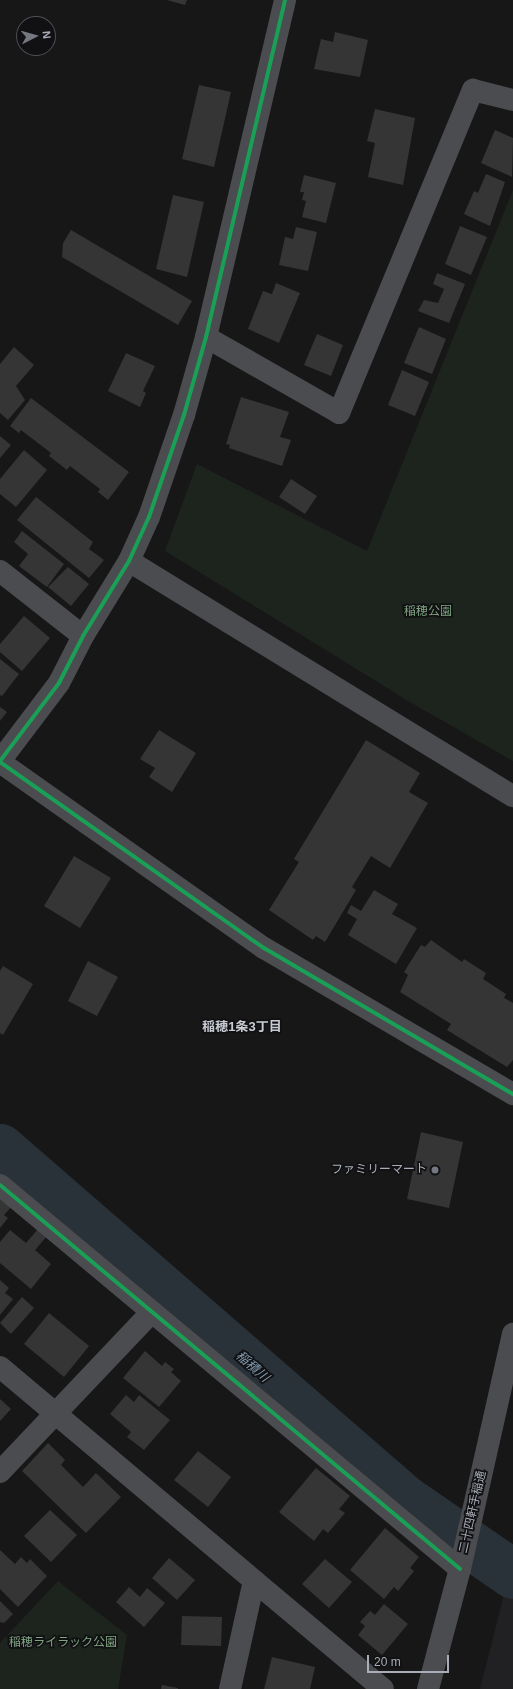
<!DOCTYPE html>
<meta charset="utf-8">
<style>
body{margin:0}
#map{position:relative;width:513px;height:1689px;overflow:hidden;background:#171717;font-family:Arial,"Noto Sans JP",sans-serif}
div>[style]{position:absolute}
[style*='--x']{left:calc(var(--x)*1px);top:calc(var(--y)*1px);width:calc(var(--w)*1px);rotate:calc(var(--a)*1deg)}
.built>*{inset:0;background:#212123}
.green>*{inset:0;background:#1d241e}
.river>*{height:49px;margin:-24.5px;padding:0 24.5px;transform-origin:24.5px;border-radius:24.5px;background:#2a3239}
.building>*{inset:0;background:#353536}
.minor>*{height:22px;margin:-11px;padding:0 11px;transform-origin:11px;border-radius:11px;background:#4b4c50}
.tertiary>*{height:22px;margin:-11px;padding:0 11px;transform-origin:11px;border-radius:11px;background:#4b4c50}
.cycleway>*{height:4px;margin:-2px;padding:0 2px;transform-origin:2px;border-radius:2px;background:#1a9f57}
.dots>*{width:11px;height:11px;translate:-50% -50%;box-sizing:border-box;border:2px solid #111113;border-radius:50%}
span{translate:-50% -50%;white-space:nowrap;text-align:center;line-height:1.15;-webkit-text-stroke:3.5px #111113;paint-order:stroke}
.park-label{font-size:12px;color:#7fa381}
.poi-label{font-size:12px;color:#a8adb8}
.right{translate:-100% -50%;text-align:right}
.street-label{font-size:12px;color:#a8adb8}
.neighbourhood-label{font-size:13px;color:#c9ccd4;font-weight:700}
.water-label{font-size:13px;color:#7f9bb3;font-style:italic}
.north{position:absolute;left:16px;top:16px;width:40px;height:40px;box-sizing:border-box;background:#111113;border:1px solid #4d4f55;border-radius:50%;rotate:84deg;font-size:11px;font-weight:700;line-height:16px;text-align:center;color:#a8adb8}
.north::after{content:'';display:block;margin:auto;width:14px;height:18px;background:#757880;clip-path:polygon(50% 0,100% 100%,50% 72%,0 100%)}
.scale{position:absolute;left:367px;top:1655px;width:82px;height:18px;box-sizing:border-box;border:2px solid #a8adb8;border-top:0;padding-left:5px;font-size:12px;line-height:14px;white-space:nowrap;color:#a8adb8;-webkit-text-stroke:3px #111113;paint-order:stroke}
</style>
<div id="map">
<div class="built">
<i style="clip-path:polygon(513px 1559px,513px 1689px,480px 1689px)"></i>
</div>
<div class="green">
<i style="clip-path:polygon(513px 190px,513px 761px,410px 702px,165px 551px,197px 464px,367px 551px)"></i>
<i style="clip-path:polygon(58px 1581px,127px 1635px,118px 1689px,0 1689px,0 1643px)"></i>
</div>
<div class="river">
<i style="--x:0;--y:1148;--w:535;--a:40.98"></i>
<i style="--x:404;--y:1499;--w:132;--a:34.5"></i>
</div>
<div class="building">
<i style="clip-path:polygon(167px 0,187px 0,185px 5px)"></i>
<i style="clip-path:polygon(335px 32px,368px 40px,360px 77px,314px 69px,321px 39px,333px 42px)"></i>
<i style="clip-path:polygon(199px 85px,231px 92px,214px 167px,182px 159px)"></i>
<i style="clip-path:polygon(375px 109px,415px 118px,403px 185px,368px 177px,375px 143px,367px 141px)"></i>
<i style="clip-path:polygon(495px 130px,513px 138px,512px 177px,481px 163px)"></i>
<i style="clip-path:polygon(486px 174px,505px 182px,490px 226px,464px 214px,474px 191px,478px 193px)"></i>
<i style="clip-path:polygon(304px 175px,336px 183px,326px 223px,302px 217px,306px 201px,302px 200px,304px 192px,300px 192px)"></i>
<i style="clip-path:polygon(173px 195px,204px 202px,187px 277px,156px 269px)"></i>
<i style="clip-path:polygon(460px 226px,487px 237px,471px 275px,445px 264px)"></i>
<i style="clip-path:polygon(296px 227px,317px 232px,308px 271px,279px 265px,285px 237px,293px 239px)"></i>
<i style="clip-path:polygon(71px 230px,192px 301px,178px 325px,62px 257px,63px 243px)"></i>
<i style="clip-path:polygon(437px 273px,465px 284px,449px 323px,418px 311px,424px 300px,438px 303px,444px 289px,433px 284px)"></i>
<i style="clip-path:polygon(276px 283px,300px 293px,279px 343px,248px 329px,263px 291px,272px 294px)"></i>
<i style="clip-path:polygon(419px 327px,446px 339px,432px 374px,404px 363px)"></i>
<i style="clip-path:polygon(317px 334px,343px 345px,331px 376px,304px 365px)"></i>
<i style="clip-path:polygon(14px 347px,34px 365px,16px 386px,25px 400px,8px 420px,0 413px,0 364px)"></i>
<i style="clip-path:polygon(126px 353px,155px 366px,143px 391px,146px 393px,140px 407px,108px 391px)"></i>
<i style="clip-path:polygon(402px 370px,429px 382px,415px 416px,388px 405px)"></i>
<i style="clip-path:polygon(241px 397px,289px 412px,280px 437px,291px 440px,282px 466px,229px 448px,230px 445px,226px 444px)"></i>
<i style="clip-path:polygon(31px 398px,129px 472px,108px 500px,98px 492px,100px 489px,70px 466px,67px 470px,49px 456px,51px 453px,21px 430px,19px 433px,10px 426px)"></i>
<i style="clip-path:polygon(0 436px,11px 445px,0 458px)"></i>
<i style="clip-path:polygon(24px 450px,47px 470px,16px 507px,0 494px,0 479px)"></i>
<i style="clip-path:polygon(291px 479px,317px 496px,305px 514px,279px 497px)"></i>
<i style="clip-path:polygon(36px 497px,93px 542px,89px 549px,104px 560px,89px 578px,17px 520px)"></i>
<i style="clip-path:polygon(22px 531px,64px 564px,47px 587px,19px 566px,28px 554px,14px 542px)"></i>
<i style="clip-path:polygon(68px 567px,89px 584px,71px 606px,48px 587px)"></i>
<i style="clip-path:polygon(24px 616px,50px 638px,22px 671px,0 652px,0 644px)"></i>
<i style="clip-path:polygon(0 659px,19px 674px,2px 696px,0 695px)"></i>
<i style="clip-path:polygon(0 707px,7px 712px,0 721px)"></i>
<i style="clip-path:polygon(159px 730px,196px 753px,172px 792px,149px 777px,155px 768px,140px 759px)"></i>
<i style="clip-path:polygon(366px 740px,420px 773px,409px 792px,428px 803px,390px 868px,371px 856px,352px 887px,356px 890px,325px 942px,316px 936px,313px 940px,269px 910px,299px 862px,294px 859px)"></i>
<i style="clip-path:polygon(74px 856px,111px 878px,80px 928px,44px 906px)"></i>
<i style="clip-path:polygon(374px 890px,398px 904px,392px 914px,417px 928px,396px 964px,348px 935px,357px 919px,347px 913px,351px 905px,361px 911px)"></i>
<i style="clip-path:polygon(431px 940px,462px 962px,464px 959px,486px 973px,483px 979px,506px 994px,504px 998px,513px 1003px,513px 1060px,507px 1067px,447px 1030px,451px 1024px,400px 992px,408px 975px,404px 972px,421px 945px,425px 947px)"></i>
<i style="clip-path:polygon(88px 961px,118px 977px,97px 1016px,68px 1001px)"></i>
<i style="clip-path:polygon(3px 966px,33px 984px,3px 1035px,0 1033px,0 971px)"></i>
<i style="clip-path:polygon(421px 1132px,463px 1142px,449px 1208px,407px 1199px)"></i>
<i style="clip-path:polygon(0 1194px,13px 1205px,4px 1215px,8px 1218px,0 1228px)"></i>
<i style="clip-path:polygon(38px 1229px,47px 1236px,35px 1250px,51px 1264px,31px 1289px,0 1263px,0 1242px,10px 1230px,26px 1243px)"></i>
<i style="clip-path:polygon(0 1280px,9px 1288px,5px 1293px,13px 1299px,0 1315px)"></i>
<i style="clip-path:polygon(22px 1297px,34px 1308px,11px 1334px,0 1323px)"></i>
<i style="clip-path:polygon(49px 1313px,89px 1346px,64px 1377px,24px 1344px)"></i>
<i style="clip-path:polygon(145px 1351px,162px 1366px,165px 1362px,174px 1369px,171px 1372px,181px 1381px,159px 1407px,123px 1378px)"></i>
<i style="clip-path:polygon(126px 1395px,134px 1402px,139px 1395px,170px 1420px,144px 1450px,127px 1437px,131px 1432px,110px 1414px)"></i>
<i style="clip-path:polygon(0 1399px,11px 1409px,0 1421px)"></i>
<i style="clip-path:polygon(48px 1443px,65px 1460px,61px 1465px,83px 1487px,96px 1473px,121px 1497px,86px 1533px,22px 1471px)"></i>
<i style="clip-path:polygon(198px 1451px,231px 1477px,208px 1507px,174px 1480px)"></i>
<i style="clip-path:polygon(316px 1468px,350px 1496px,339px 1509px,345px 1513px,328px 1533px,323px 1529px,314px 1541px,279px 1512px)"></i>
<i style="clip-path:polygon(50px 1510px,77px 1535px,51px 1562px,24px 1536px)"></i>
<i style="clip-path:polygon(385px 1528px,419px 1557px,410px 1568px,414px 1571px,398px 1591px,394px 1587px,384px 1599px,350px 1570px)"></i>
<i style="clip-path:polygon(0 1550px,15px 1564px,21px 1557px,27px 1563px,30px 1559px,47px 1576px,18px 1607px,0 1589px)"></i>
<i style="clip-path:polygon(169px 1558px,195px 1580px,177px 1600px,152px 1578px)"></i>
<i style="clip-path:polygon(325px 1559px,352px 1582px,329px 1608px,302px 1584px)"></i>
<i style="clip-path:polygon(129px 1587px,140px 1597px,147px 1588px,165px 1603px,144px 1627px,116px 1602px)"></i>
<i style="clip-path:polygon(0 1601px,13px 1614px,4px 1623px,0 1622px)"></i>
<i style="clip-path:polygon(384px 1604px,408px 1624px,382px 1655px,358px 1635px,365px 1626px,360px 1622px,370px 1611px,375px 1615px)"></i>
<i style="clip-path:polygon(182px 1616px,222px 1617px,221px 1646px,181px 1645px)"></i>
<i style="clip-path:polygon(272px 1657px,315px 1667px,310px 1689px,264px 1689px)"></i>
<i style="clip-path:polygon(162px 1685px,178px 1688px,178px 1689px,161px 1689px)"></i>
</div>
<div class="minor">
<i style="--x:206;--y:337;--w:153;--a:29.7"></i>
<i style="--x:339;--y:413;--w:350;--a:-67.5"></i>
<i style="--x:473;--y:90;--w:41;--a:14"></i>
<i style="--x:129;--y:561;--w:450;--a:31.5"></i>
<i style="--x:0;--y:571;--w:105;--a:38.1"></i>
<i style="--x:0;--y:761;--w:98;--a:-52.9"></i>
<i style="--x:59;--y:683;--w:53;--a:-62.9"></i>
<i style="--x:83;--y:636;--w:88;--a:-58.5"></i>
<i style="--x:129;--y:561;--w:48;--a:-65.6"></i>
<i style="--x:149;--y:517;--w:108;--a:-71.1"></i>
<i style="--x:184;--y:415;--w:81;--a:-74.2"></i>
<i style="--x:206;--y:337;--w:346;--a:-76.8"></i>
<i style="--x:0;--y:762;--w:323;--a:35.2"></i>
<i style="--x:264;--y:948;--w:289;--a:30.4"></i>
<i style="--x:0;--y:1185;--w:599;--a:39.85"></i>
<i style="--x:0;--y:1367;--w:500;--a:40.05"></i>
<i style="--x:0;--y:1472;--w:221;--a:-46.5"></i>
<i style="--x:230;--y:1689;--w:111;--a:-77.5"></i>
</div>
<div class="tertiary">
<i style="--x:428;--y:1689;--w:124;--a:-75.1"></i>
<i style="--x:460;--y:1569;--w:241;--a:-77.3"></i>
</div>
<div class="cycleway">
<i style="--x:0;--y:761;--w:98;--a:-52.9"></i>
<i style="--x:59;--y:683;--w:53;--a:-62.9"></i>
<i style="--x:83;--y:636;--w:88;--a:-58.5"></i>
<i style="--x:129;--y:561;--w:48;--a:-65.6"></i>
<i style="--x:149;--y:517;--w:108;--a:-71.1"></i>
<i style="--x:184;--y:415;--w:81;--a:-74.2"></i>
<i style="--x:206;--y:337;--w:346;--a:-76.8"></i>
<i style="--x:0;--y:762;--w:323;--a:35.2"></i>
<i style="--x:264;--y:948;--w:289;--a:30.4"></i>
<i style="--x:0;--y:1185;--w:599;--a:39.85"></i>
</div>
<div class="dots">
<i style="left:435px;top:1170px;background:#757880"></i>
</div>
<div class="park-label">
<span style="left:428px;top:612px">稲穂公園</span>
<span style="left:63px;top:1643px">稲穂ライラック公園</span>
</div>
<div class="poi-label">
<span class="right" style="left:427px;top:1170px">ファミリーマート</span>
</div>
<div class="street-label">
<span style="left:473px;top:1512px;rotate:-77deg">二十四軒手稲通</span>
</div>
<div class="neighbourhood-label">
<span style="left:242px;top:1027px">稲穂1条3丁目</span>
</div>
<div class="water-label">
<span style="left:252px;top:1367px;rotate:41deg">稲積川</span>
</div>
<div class="north">N</div>
<div class="scale">20 m</div>
</div>
